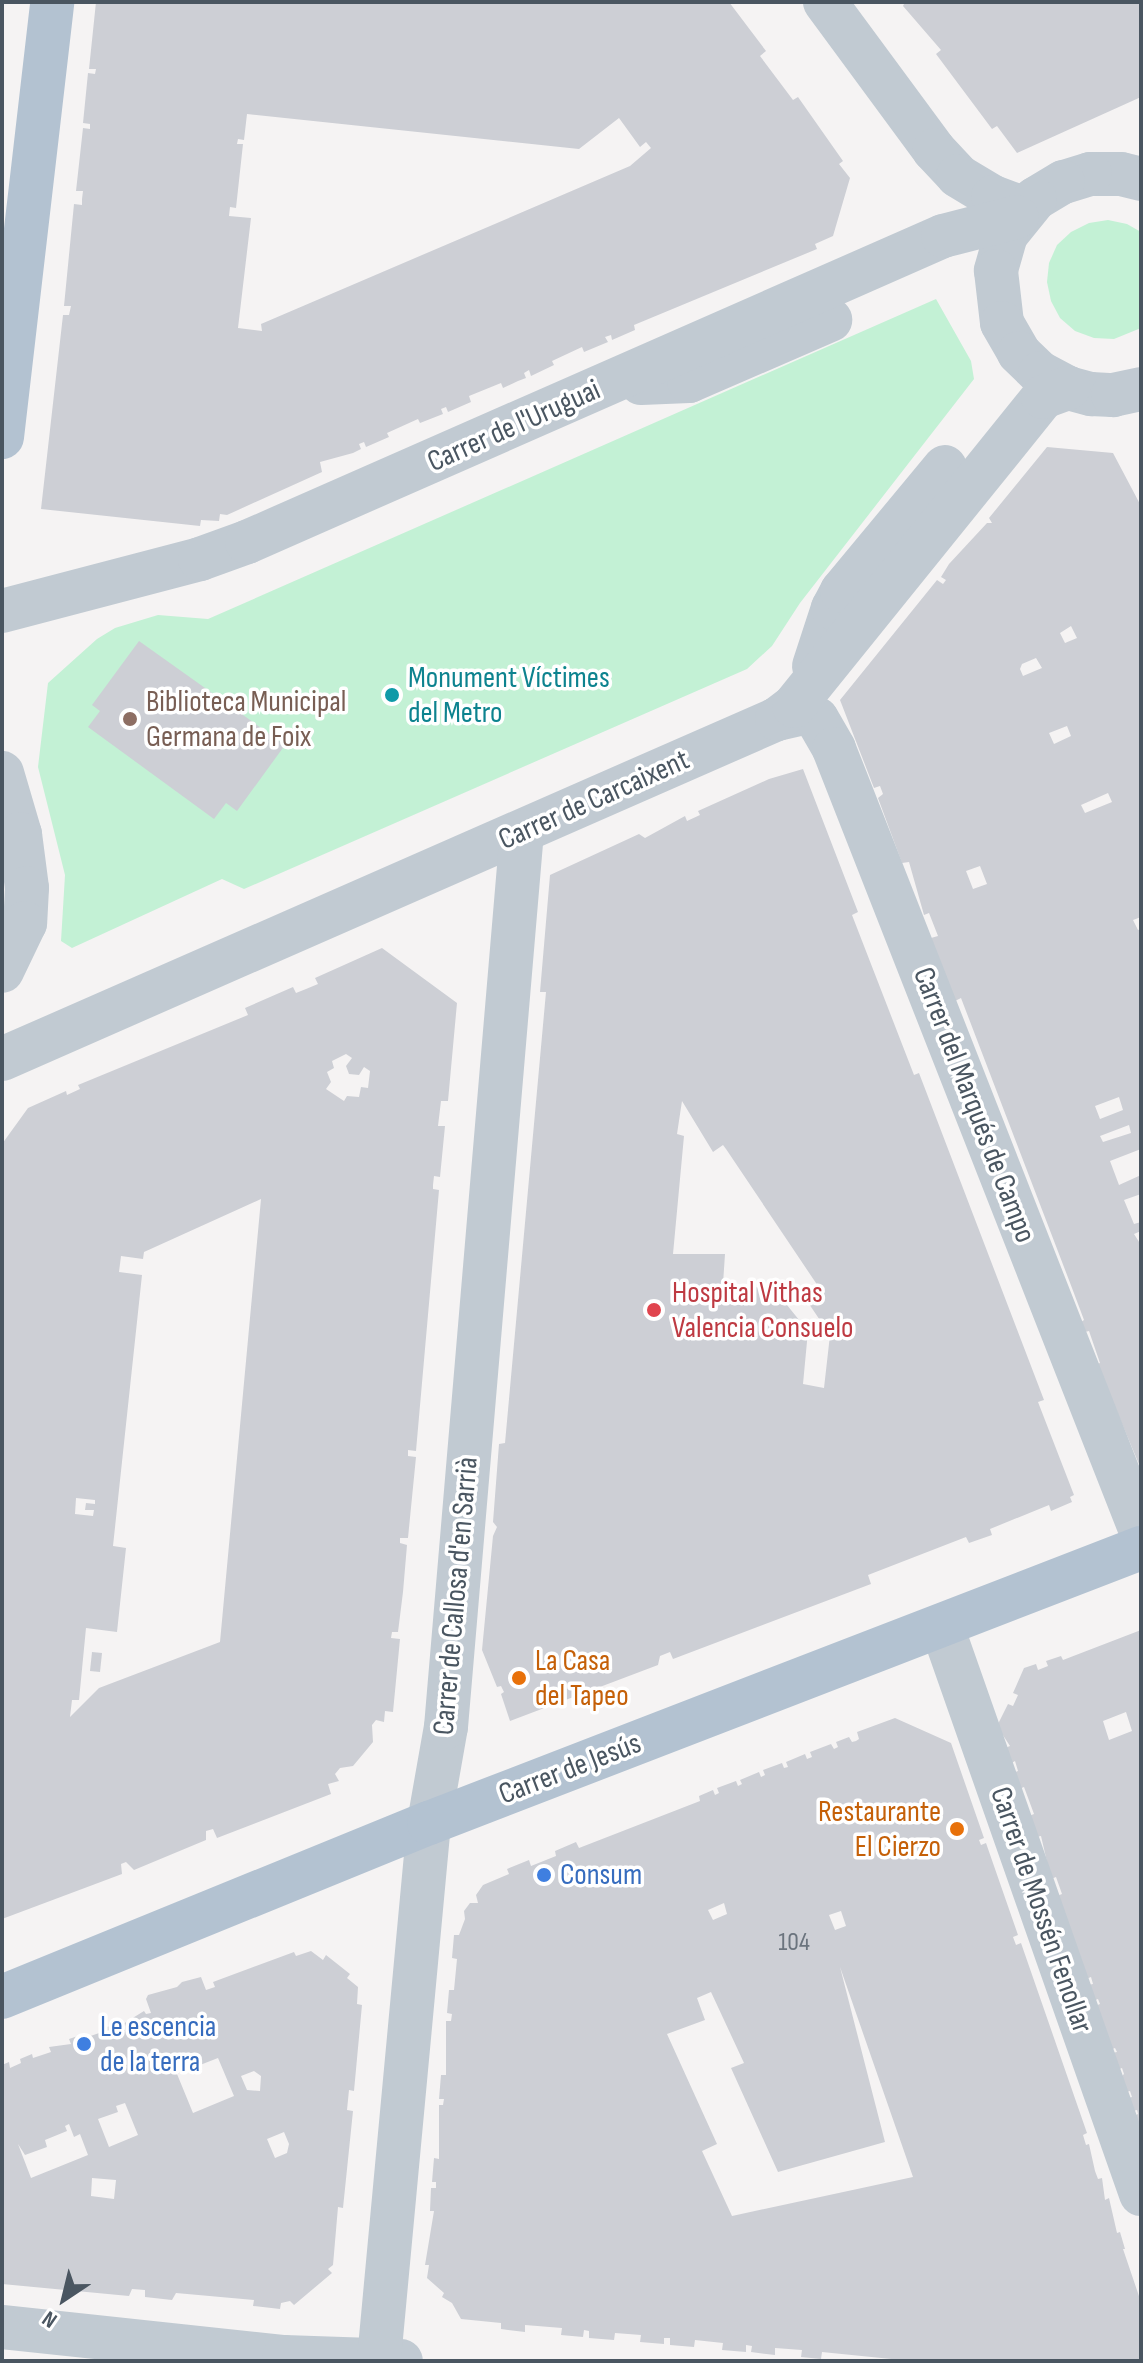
<!DOCTYPE html>
<meta charset="utf-8">
<style>
body{margin:0}
#map{position:relative;width:1143px;height:2363px;overflow:hidden;background:#f5f3f3;font-family:"Sofia Sans Condensed",sans-serif}
div>[style]{position:absolute}
[style*='--x']{left:calc(var(--x)*1px);top:calc(var(--y)*1px);width:calc(var(--w)*1px);rotate:calc(var(--a)*1deg)}
.green>*{inset:0;background:#c3f1d5}
.building>*{inset:0;background:#cdcfd5}
.minor>*{height:44px;margin:-22px;padding:0 22px;transform-origin:22px;border-radius:22px;background:#c1cad2}
.major>*{height:44px;margin:-22px;padding:0 22px;transform-origin:22px;border-radius:22px;background:#b3c2d1}
.dots>*{width:22px;height:22px;translate:-50% -50%;box-sizing:border-box;border:4px solid #fff;border-radius:50%}
span{translate:-50% -50%;white-space:nowrap;text-align:center;line-height:1.15;-webkit-text-stroke:7px #fff;paint-order:stroke}
.number-label{font-size:26px;color:#6b747e}
.number-label span{-webkit-text-stroke-width:0}
.street-label{font-size:30px;color:#4a5661}
.culture-label{font-size:30px;color:#0d838f}
.left{translate:0 -50%;text-align:left}
.education-label{font-size:30px;color:#785e54}
.health-label{font-size:30px;color:#be3a42}
.food-label{font-size:30px;color:#c56008}
.right{translate:-100% -50%;text-align:right}
.shop-label{font-size:30px;color:#366cbe}
.frame{position:absolute;inset:0;border:4px solid #4a5661;pointer-events:none}
.north{position:absolute;left:24px;top:2259px;width:80px;height:80px;-webkit-text-stroke:6px #fff;paint-order:stroke;rotate:215deg;font-size:22px;font-weight:700;line-height:32px;text-align:center;color:#4a5661}
.north::after{content:'';display:block;margin:auto;width:28px;height:36px;background:#4a5661;clip-path:polygon(50% 0,100% 100%,50% 72%,0 100%)}
</style>
<div id="map">
<div class="green">
<i style="clip-path:polygon(1108px 220px,1127px 224px,1141px 232px,1141px 328px,1114px 339px,1094px 338px,1075px 331px,1060px 318px,1051px 301px,1047px 282px,1049px 263px,1057px 245px,1071px 232px,1089px 223px)"></i>
<i style="clip-path:polygon(936px 299px,971px 361px,974px 379px,800px 603px,772px 646px,747px 669px,244px 889px,222px 879px,72px 948px,61px 941px,65px 875px,38px 767px,48px 683px,97px 639px,115px 628px,158px 615px,208px 619px)"></i>
</div>
<div class="building">
<i style="clip-path:polygon(evenodd,96px 2px,729px 2px,766px 51px,760px 56px,793px 100px,798px 97px,843px 161px,839px 164px,850px 178px,833px 236px,815px 244px,817px 249px,634px 325px,635px 330px,612px 340px,611px 335px,605px 337px,608px 342px,584px 352px,582px 347px,552px 361px,554px 365px,531px 376px,529px 370px,524px 373px,526px 378px,518px 381px,503px 388px,501px 383px,469px 396px,471px 402px,448px 412px,446px 407px,441px 409px,443px 414px,420px 423px,418px 419px,387px 433px,389px 437px,366px 447px,364px 442px,359px 444px,361px 449px,353px 453px,320px 462px,322px 472px,227px 515px,220px 514px,219px 521px,201px 520px,200px 526px,41px 509px,63px 315px,69px 315px,71px 306px,64px 306px,74px 204px,82px 205px,82px 199px,83px 191px,76px 191px,83px 128px,90px 129px,90px 124px,83px 123px,88px 73px,95px 74px,96px 69px,89px 69px,96px 2px,247px 114px,579px 149px,619px 118px,640px 147px,646px 142px,651px 148px,630px 166px,261px 324px,262px 331px,238px 328px,251px 218px,229px 216px,230px 207px,236px 208px,243px 144px,237px 144px,238px 139px,244px 140px,247px 114px)"></i>
<i style="clip-path:polygon(905px 2px,1141px 2px,1141px 97px,1017px 153px,997px 126px,992px 129px,936px 54px,941px 50px,903px 6px)"></i>
<i style="clip-path:polygon(evenodd,1047px 447px,1113px 453px,1141px 506px,1141px 917px,1133px 920px,1138px 930px,1141px 929px,1141px 1149px,1110px 1161px,1119px 1185px,1141px 1175px,1141px 1194px,1124px 1200px,1134px 1224px,1141px 1222px,1141px 1231px,1134px 1234px,1141px 1245px,1141px 1469px,1097px 1364px,1100px 1363px,1089px 1331px,1085px 1332px,1081px 1322px,1084px 1320px,1072px 1288px,961px 998px,955px 1001px,931px 938px,938px 936px,929px 913px,924px 915px,909px 862px,902px 863px,878px 798px,883px 794px,880px 786px,874px 788px,840px 700px,937px 580px,943px 584px,946px 580px,941px 577px,949px 564px,987px 523px,992px 523px,989px 518px,1047px 447px,1071px 626px,1077px 638px,1065px 643px,1060px 633px,1071px 626px,1047px 447px,1036px 658px,1042px 668px,1023px 676px,1020px 669px,1022px 664px,1036px 658px,1047px 447px,1067px 726px,1071px 736px,1054px 744px,1049px 733px,1067px 726px,1047px 447px,1108px 793px,1112px 802px,1085px 813px,1081px 805px,1108px 793px,1047px 447px,980px 866px,987px 884px,973px 889px,966px 871px,980px 866px,1047px 447px,1119px 1097px,1123px 1110px,1100px 1119px,1095px 1106px,1119px 1097px,1047px 447px,1129px 1125px,1131px 1133px,1103px 1142px,1100px 1136px,1129px 1125px)"></i>
<i style="clip-path:polygon(139px 641px,285px 745px,237px 811px,226px 803px,214px 819px,88px 727px,100px 711px,92px 705px)"></i>
<i style="clip-path:polygon(evenodd,803px 769px,858px 912px,852px 915px,914px 1075px,919px 1073px,1044px 1400px,1038px 1402px,1074px 1495px,1070px 1497px,1072px 1502px,1051px 1511px,1049px 1505px,990px 1529px,992px 1535px,969px 1543px,966px 1537px,868px 1575px,871px 1584px,673px 1659px,670px 1652px,660px 1656px,658px 1665px,510px 1721px,501px 1694px,504px 1692px,501px 1686px,497px 1687px,482px 1650px,493px 1536px,497px 1527px,493px 1522px,499px 1444px,505px 1443px,546px 992px,540px 992px,550px 875px,639px 834px,645px 838px,685px 816px,687px 821px,700px 815px,698px 811px,769px 779px,803px 769px,682px 1101px,713px 1152px,723px 1145px,726px 1149px,824px 1295px,807px 1301px,830px 1335px,824px 1388px,803px 1384px,808px 1331px,774px 1289px,723px 1284px,725px 1254px,673px 1254px,684px 1136px,677px 1134px,682px 1101px)"></i>
<i style="clip-path:polygon(evenodd,382px 948px,457px 1003px,448px 1101px,441px 1101px,438px 1126px,445px 1126px,440px 1177px,434px 1176px,433px 1185px,433px 1189px,439px 1190px,416px 1451px,408px 1450px,408px 1456px,416px 1457px,408px 1538px,400px 1538px,400px 1543px,407px 1545px,403px 1592px,398px 1632px,392px 1632px,391px 1638px,400px 1639px,393px 1712px,385px 1711px,384px 1722px,376px 1720px,372px 1725px,373px 1742px,353px 1766px,340px 1768px,335px 1774px,339px 1781px,328px 1784px,331px 1794px,217px 1838px,213px 1829px,206px 1831px,206px 1840px,134px 1870px,126px 1862px,121px 1864px,122px 1874px,2px 1919px,2px 1144px,28px 1108px,66px 1091px,67px 1095px,80px 1089px,78px 1085px,248px 1015px,245px 1008px,293px 987px,296px 993px,306px 989px,318px 984px,315px 978px,382px 948px,346px 1054px,352px 1058px,346px 1066px,349px 1074px,359px 1075px,364px 1067px,370px 1071px,368px 1088px,361px 1087px,359px 1097px,347px 1096px,344px 1101px,326px 1089px,331px 1082px,327px 1072px,334px 1068px,332px 1061px,346px 1054px,382px 948px,261px 1199px,220px 1642px,99px 1688px,70px 1717px,72px 1700px,79px 1700px,86px 1628px,117px 1632px,126px 1548px,113px 1546px,142px 1275px,119px 1272px,121px 1256px,143px 1259px,144px 1252px,261px 1199px,382px 948px,76px 1498px,95px 1500px,95px 1504px,86px 1503px,85px 1510px,94px 1510px,93px 1516px,75px 1514px,76px 1498px)"></i>
<i style="clip-path:polygon(evenodd,1141px 1630px,1141px 2134px,1134px 2116px,1138px 2114px,1137px 2110px,1133px 2111px,1128px 2098px,1132px 2097px,1130px 2091px,1126px 2092px,1121px 2077px,1124px 2074px,1122px 2068px,1117px 2070px,1112px 2053px,1117px 2052px,1115px 2048px,1110px 2050px,1095px 2006px,1100px 2004px,1098px 1999px,1093px 2001px,1088px 1985px,1093px 1984px,1091px 1977px,1086px 1979px,1057px 1896px,1062px 1894px,1056px 1877px,1051px 1879px,1041px 1836px,1036px 1837px,1029px 1816px,1034px 1814px,1024px 1787px,1019px 1789px,1013px 1773px,1018px 1771px,1015px 1761px,1010px 1764px,1005px 1748px,1010px 1746px,997px 1726px,1008px 1704px,1013px 1706px,1018px 1695px,1013px 1693px,1024px 1668px,1036px 1664px,1038px 1670px,1048px 1666px,1046px 1661px,1061px 1656px,1063px 1660px,1141px 1630px,1126px 1712px,1132px 1731px,1109px 1740px,1103px 1721px,1126px 1712px)"></i>
<i style="clip-path:polygon(92px 1652px,102px 1653px,100px 1672px,90px 1671px)"></i>
<i style="clip-path:polygon(evenodd,895px 1718px,951px 1743px,984px 1838px,979px 1840px,981px 1845px,986px 1843px,1018px 1935px,1013px 1937px,1016px 1945px,1021px 1943px,1087px 2133px,1083px 2135px,1086px 2145px,1089px 2144px,1095px 2171px,1098px 2179px,1102px 2178px,1105px 2200px,1109px 2198px,1117px 2233px,1120px 2232px,1125px 2249px,1123px 2249px,1141px 2302px,1141px 2361px,911px 2361px,822px 2352px,821px 2359px,801px 2357px,802px 2350px,775px 2348px,775px 2355px,751px 2352px,752px 2346px,746px 2345px,746px 2352px,722px 2350px,723px 2343px,695px 2340px,694px 2347px,670px 2345px,670px 2338px,664px 2338px,664px 2344px,640px 2342px,641px 2335px,615px 2333px,614px 2340px,589px 2338px,589px 2331px,584px 2330px,583px 2337px,561px 2335px,562px 2328px,525px 2325px,525px 2332px,501px 2329px,501px 2323px,461px 2319px,452px 2303px,442px 2297px,444px 2293px,427px 2278px,429px 2265px,425px 2265px,434px 2211px,430px 2211px,431px 2188px,436px 2188px,436px 2182px,432px 2182px,434px 2158px,439px 2159px,439px 2105px,443px 2105px,444px 2099px,439px 2099px,441px 2075px,446px 2075px,446px 2021px,451px 2021px,452px 2014px,447px 2013px,449px 1990px,454px 1990px,457px 1959px,452px 1958px,454px 1935px,459px 1935px,465px 1919px,464px 1911px,470px 1903px,478px 1903px,476px 1895px,483px 1885px,509px 1874px,507px 1869px,529px 1860px,531px 1866px,556px 1856px,555px 1851px,576px 1842px,579px 1848px,700px 1801px,699px 1796px,713px 1790px,715px 1795px,719px 1793px,717px 1788px,736px 1781px,738px 1786px,742px 1784px,740px 1780px,759px 1772px,761px 1777px,765px 1775px,763px 1770px,782px 1763px,784px 1768px,788px 1767px,786px 1762px,805px 1754px,807px 1759px,812px 1757px,810px 1752px,831px 1744px,834px 1749px,838px 1747px,836px 1742px,849px 1737px,852px 1742px,856px 1741px,859px 1739px,857px 1732px,895px 1718px,724px 1903px,727px 1914px,713px 1920px,708px 1910px,724px 1903px,895px 1718px,841px 1911px,846px 1926px,835px 1930px,829px 1915px,841px 1911px,895px 1718px,840px 1967px,913px 2177px,732px 2216px,702px 2151px,717px 2144px,667px 2034px,705px 2020px,697px 1998px,711px 1992px,744px 2063px,731px 2068px,778px 2172px,885px 2142px,840px 1967px)"></i>
<i style="clip-path:polygon(evenodd,311px 1951px,323px 1960px,326px 1955px,350px 1974px,347px 1978px,358px 1987px,357px 2004px,362px 2005px,354px 2091px,349px 2090px,347px 2110px,353px 2111px,343px 2208px,338px 2207px,333px 2265px,328px 2269px,332px 2273px,294px 2305px,290px 2301px,281px 2303px,280px 2309px,253px 2306px,254px 2300px,176px 2293px,172px 2300px,145px 2297px,145px 2290px,132px 2289px,129px 2296px,2px 2284px,2px 2065px,9px 2062px,10px 2068px,21px 2063px,20px 2059px,32px 2054px,33px 2058px,51px 2052px,49px 2047px,71px 2044px,69px 2039px,81px 2035px,82px 2039px,102px 2032px,100px 2028px,123px 2024px,144px 2011px,146px 2014px,151px 2013px,146px 1999px,148px 1995px,177px 1987px,182px 1982px,201px 1977px,206px 1990px,215px 1987px,213px 1982px,294px 1952px,296px 1956px,311px 1951px,218px 2058px,234px 2096px,193px 2113px,177px 2074px,218px 2058px,311px 1951px,254px 2071px,261px 2076px,260px 2091px,247px 2090px,241px 2076px,254px 2071px,311px 1951px,125px 2103px,138px 2135px,109px 2147px,98px 2119px,118px 2112px,116px 2106px,125px 2103px,311px 1951px,69px 2124px,74px 2137px,80px 2134px,88px 2155px,31px 2178px,18px 2144px,25px 2155px,47px 2147px,45px 2140px,67px 2131px,65px 2126px,69px 2124px,311px 1951px,284px 2132px,289px 2144px,287px 2153px,275px 2158px,267px 2139px,284px 2132px,311px 1951px,92px 2178px,116px 2180px,114px 2199px,91px 2196px,92px 2178px)"></i>
</div>
<div class="minor">
<i style="--x:825;--y:2;--w:184;--a:53.6"></i>
<i style="--x:934;--y:150;--w:35;--a:47"></i>
<i style="--x:958;--y:176;--w:41;--a:31"></i>
<i style="--x:993;--y:197;--w:33;--a:20"></i>
<i style="--x:1141;--y:179;--w:21;--a:-166"></i>
<i style="--x:1121;--y:174;--w:31;--a:180"></i>
<i style="--x:1090;--y:174;--w:28;--a:163"></i>
<i style="--x:1063;--y:182;--w:33;--a:149"></i>
<i style="--x:1035;--y:199;--w:46;--a:128.9"></i>
<i style="--x:1006;--y:235;--w:37;--a:106"></i>
<i style="--x:996;--y:271;--w:52;--a:83.4"></i>
<i style="--x:1002;--y:323;--w:34;--a:60"></i>
<i style="--x:1019;--y:353;--w:29;--a:44"></i>
<i style="--x:1040;--y:373;--w:32;--a:28"></i>
<i style="--x:1068;--y:388;--w:24;--a:15"></i>
<i style="--x:1091;--y:394;--w:22;--a:3"></i>
<i style="--x:1113;--y:395;--w:29;--a:-12"></i>
<i style="--x:641;--y:383;--w:48;--a:-2.4"></i>
<i style="--x:689;--y:381;--w:154;--a:-23.4"></i>
<i style="--x:2;--y:611;--w:205;--a:-14.7"></i>
<i style="--x:200;--y:559;--w:50;--a:-19.9"></i>
<i style="--x:247;--y:542;--w:760;--a:-23.73"></i>
<i style="--x:943;--y:236;--w:76;--a:-14.4"></i>
<i style="--x:814;--y:666;--w:61;--a:-71.9"></i>
<i style="--x:833;--y:608;--w:19;--a:-62"></i>
<i style="--x:842;--y:591;--w:161;--a:-50.3"></i>
<i style="--x:777;--y:719;--w:28;--a:-13"></i>
<i style="--x:804;--y:713;--w:14;--a:25"></i>
<i style="--x:817;--y:719;--w:34;--a:60"></i>
<i style="--x:834;--y:749;--w:840;--a:68.57"></i>
<i style="--x:2;--y:773;--w:64;--a:73.6"></i>
<i style="--x:20;--y:834;--w:54;--a:82.6"></i>
<i style="--x:27;--y:888;--w:35;--a:93"></i>
<i style="--x:25;--y:923;--w:53;--a:115.6"></i>
<i style="--x:2;--y:1059;--w:846;--a:-23.69"></i>
<i style="--x:777;--y:719;--w:21;--a:-37"></i>
<i style="--x:794;--y:706;--w:397;--a:-51.1"></i>
<i style="--x:1043;--y:397;--w:27;--a:-20"></i>
<i style="--x:942;--y:1627;--w:601;--a:70.66"></i>
<i style="--x:2;--y:2327;--w:284;--a:6.1"></i>
<i style="--x:284;--y:2357;--w:117;--a:2"></i>
<i style="--x:379;--y:2359;--w:538;--a:-84.67"></i>
<i style="--x:429;--y:1823;--w:97;--a:-80"></i>
<i style="--x:446;--y:1727;--w:898;--a:-85.15"></i>
</div>
<div class="major">
<i style="--x:2;--y:437;--w:438;--a:-83.4"></i>
<i style="--x:2;--y:1997;--w:461;--a:-22.2"></i>
<i style="--x:429;--y:1823;--w:763;--a:-21.12"></i>
</div>
<div class="dots">
<i style="left:392px;top:695px;background:#0f9aa8"></i>
<i style="left:130px;top:719px;background:#8d6e63"></i>
<i style="left:654px;top:1310px;background:#e0444e"></i>
<i style="left:519px;top:1678px;background:#e8710a"></i>
<i style="left:957px;top:1829px;background:#e8710a"></i>
<i style="left:544px;top:1875px;background:#3f7fe0"></i>
<i style="left:84px;top:2044px;background:#3f7fe0"></i>
</div>
<div class="number-label">
<span style="left:794px;top:1943px">104</span>
</div>
<div class="street-label">
<span style="left:514px;top:426px;rotate:-24deg">Carrer de l'Uruguai</span>
<span style="left:594px;top:800px;rotate:-24deg">Carrer de Carcaixent</span>
<span style="left:974px;top:1105px;rotate:69deg">Carrer del Marqués de Campo</span>
<span style="left:456px;top:1596px;rotate:-85deg">Carrer de Callosa d'en Sarrià</span>
<span style="left:570px;top:1769px;rotate:-21deg">Carrer de Jesús</span>
<span style="left:1041px;top:1910px;rotate:71deg">Carrer de Mossén Fenollar</span>
</div>
<div class="culture-label">
<span class="left" style="left:408px;top:695px">Monument Víctimes<br>del Metro</span>
</div>
<div class="education-label">
<span class="left" style="left:146px;top:719px">Biblioteca Municipal<br>Germana de Foix</span>
</div>
<div class="health-label">
<span class="left" style="left:672px;top:1310px">Hospital Vithas<br>Valencia Consuelo</span>
</div>
<div class="food-label">
<span class="left" style="left:535px;top:1678px">La Casa<br>del Tapeo</span>
<span class="right" style="left:941px;top:1829px">Restaurante<br>El Cierzo</span>
</div>
<div class="shop-label">
<span class="left" style="left:560px;top:1875px">Consum</span>
<span class="left" style="left:100px;top:2044px">Le escencia<br>de la terra</span>
</div>
<div class="frame"></div>
<div class="north">N</div>
</div>
